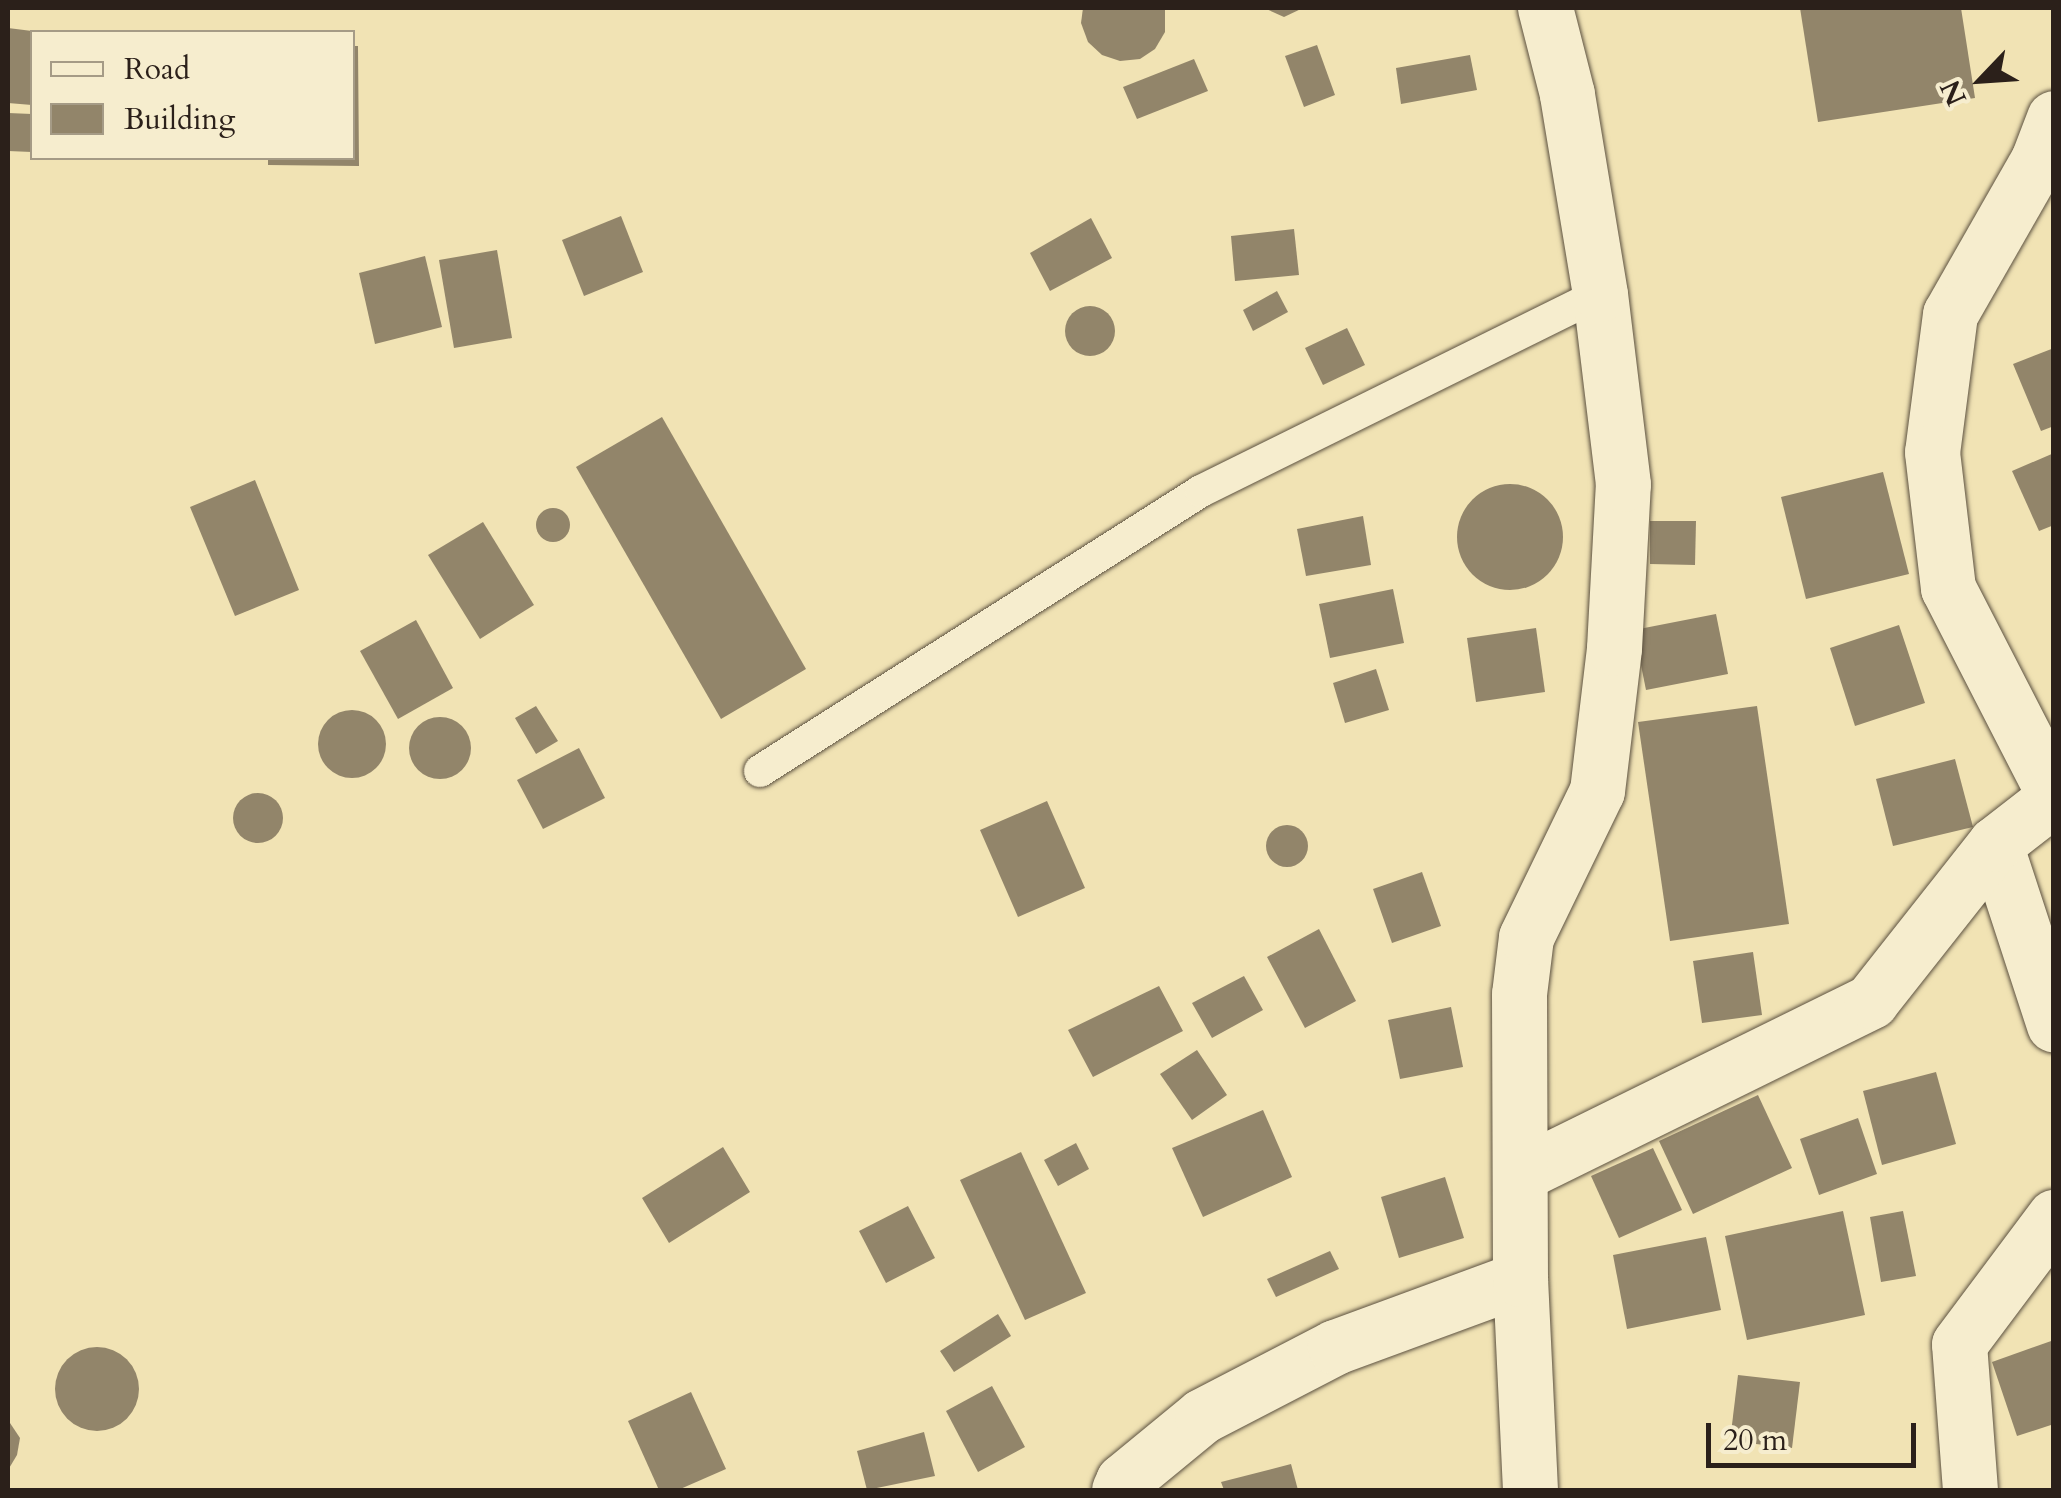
<!DOCTYPE html>
<style>
body{margin:0}
#map{position:relative;width:2061px;height:1498px;overflow:hidden;background:#f1e3b4;font-family:Cardo,serif}
div>[style]{position:absolute}
[style*='--x']{left:calc(var(--x)*1px);top:calc(var(--y)*1px);width:calc(var(--w)*1px);rotate:calc(var(--a)*1deg)}
.building>*{inset:0;background:#92856a}
.round{border-radius:50%}
.roads{filter:drop-shadow(0 0 2px #5c5140) drop-shadow(0 0 2px #5c5140)}
.service>*{height:32px;margin:-16px;padding:0 16px;transform-origin:16px;border-radius:16px;background:#f6edce}
.minor>*{height:55px;margin:-27.5px;padding:0 27.5px;transform-origin:27.5px;border-radius:27.5px;background:#f6edce}
span{translate:-50% -50%;white-space:nowrap;text-align:center;line-height:1.15;-webkit-text-stroke:8px #f6edce;paint-order:stroke}
.frame{position:absolute;inset:0;border:10px solid #2b201a;pointer-events:none}
.legend{position:absolute;left:30px;top:30px;width:325px;height:130px;box-sizing:border-box;background:#f6edce;border:2px solid #a59b86;margin:0;padding:12px 18px;list-style:none;font-size:30px;color:#2b201a}
.legend li{display:flex;align-items:center;gap:20px;height:50px}
.legend b{width:50px;border:2px solid #a59b86}
.north{position:absolute;left:1931px;top:30px;width:100px;height:100px;-webkit-text-stroke:8px #f6edce;paint-order:stroke;rotate:245deg;font-size:28px;font-weight:700;line-height:40px;text-align:center;color:#2b201a}
.north::after{content:'';display:block;margin:auto;width:35px;height:45px;background:#2b201a;clip-path:polygon(50% 0,100% 100%,50% 72%,0 100%)}
.scale{position:absolute;left:1706px;top:1423px;width:210px;height:45px;box-sizing:border-box;border:5px solid #2b201a;border-top:0;padding-left:12px;font-size:30px;line-height:35px;white-space:nowrap;color:#2b201a;-webkit-text-stroke:8px #f6edce;paint-order:stroke}
</style>
<div id="map">
<div class="building">
<i style="clip-path:polygon(1083px 8px,1165px 8px,1165px 32px,1155px 49px,1140px 59px,1120px 61px,1102px 55px,1088px 42px,1081px 23px)"></i>
<i style="clip-path:polygon(1264px 8px,1303px 8px,1284px 17px)"></i>
<i style="clip-path:polygon(1800px 8px,1961px 8px,1975px 98px,1818px 122px)"></i>
<i style="clip-path:polygon(8px 28px,32px 31px,32px 105px,8px 103px)"></i>
<i style="clip-path:polygon(1317px 45px,1335px 95px,1304px 107px,1285px 56px)"></i>
<i style="clip-path:polygon(352px 46px,358px 46px,359px 166px,268px 165px,268px 158px,352px 158px)"></i>
<i style="clip-path:polygon(1470px 55px,1477px 90px,1401px 104px,1396px 68px)"></i>
<i style="clip-path:polygon(1194px 59px,1208px 91px,1137px 119px,1123px 87px)"></i>
<i style="clip-path:polygon(8px 113px,32px 114px,32px 152px,8px 151px)"></i>
<i style="clip-path:polygon(621px 216px,643px 272px,584px 296px,562px 240px)"></i>
<i style="clip-path:polygon(1091px 218px,1112px 258px,1050px 291px,1030px 253px)"></i>
<i style="clip-path:polygon(1294px 229px,1299px 275px,1235px 281px,1231px 236px)"></i>
<i style="clip-path:polygon(497px 250px,512px 338px,454px 348px,439px 260px)"></i>
<i style="clip-path:polygon(425px 256px,442px 327px,375px 344px,359px 273px)"></i>
<i style="clip-path:polygon(1277px 291px,1288px 312px,1253px 331px,1243px 310px)"></i>
<i class="round" style="left:1065px;top:306px;width:50px;height:50px"></i>
<i style="clip-path:polygon(1347px 328px,1365px 365px,1323px 385px,1305px 348px)"></i>
<i style="clip-path:polygon(2054px 348px,2054px 426px,2041px 431px,2013px 364px)"></i>
<i style="clip-path:polygon(662px 417px,806px 669px,721px 719px,576px 467px)"></i>
<i style="clip-path:polygon(2054px 453px,2054px 525px,2039px 531px,2012px 471px)"></i>
<i style="clip-path:polygon(1883px 472px,1909px 574px,1806px 599px,1781px 497px)"></i>
<i style="clip-path:polygon(255px 480px,299px 590px,235px 616px,190px 507px)"></i>
<i class="round" style="left:1457px;top:484px;width:106px;height:106px"></i>
<i class="round" style="left:536px;top:508px;width:34px;height:34px"></i>
<i style="clip-path:polygon(1363px 516px,1371px 565px,1306px 576px,1297px 529px)"></i>
<i style="clip-path:polygon(1650px 521px,1696px 521px,1695px 565px,1650px 564px)"></i>
<i style="clip-path:polygon(483px 522px,534px 605px,480px 639px,428px 555px)"></i>
<i style="clip-path:polygon(1393px 589px,1404px 643px,1330px 658px,1319px 604px)"></i>
<i style="clip-path:polygon(1716px 614px,1728px 674px,1646px 690px,1634px 630px)"></i>
<i style="clip-path:polygon(416px 620px,453px 688px,398px 719px,360px 651px)"></i>
<i style="clip-path:polygon(1899px 625px,1925px 703px,1855px 726px,1830px 648px)"></i>
<i style="clip-path:polygon(1536px 628px,1545px 692px,1476px 702px,1467px 638px)"></i>
<i style="clip-path:polygon(1376px 669px,1389px 710px,1345px 723px,1333px 683px)"></i>
<i style="clip-path:polygon(536px 706px,558px 741px,536px 754px,515px 718px)"></i>
<i style="clip-path:polygon(1757px 706px,1789px 924px,1670px 941px,1638px 722px)"></i>
<i class="round" style="left:318px;top:710px;width:68px;height:68px"></i>
<i class="round" style="left:409px;top:717px;width:62px;height:62px"></i>
<i style="clip-path:polygon(579px 748px,605px 798px,543px 829px,517px 780px)"></i>
<i style="clip-path:polygon(1955px 759px,1973px 827px,1893px 846px,1876px 779px)"></i>
<i class="round" style="left:233px;top:793px;width:50px;height:50px"></i>
<i style="clip-path:polygon(1047px 801px,1085px 888px,1018px 917px,980px 830px)"></i>
<i class="round" style="left:1266px;top:825px;width:42px;height:42px"></i>
<i style="clip-path:polygon(1422px 872px,1441px 926px,1392px 943px,1373px 889px)"></i>
<i style="clip-path:polygon(1319px 929px,1356px 1001px,1305px 1028px,1267px 957px)"></i>
<i style="clip-path:polygon(1753px 952px,1762px 1015px,1702px 1023px,1693px 961px)"></i>
<i style="clip-path:polygon(1244px 976px,1263px 1010px,1212px 1038px,1192px 1003px)"></i>
<i style="clip-path:polygon(1159px 986px,1183px 1031px,1093px 1077px,1068px 1030px)"></i>
<i style="clip-path:polygon(1451px 1007px,1463px 1067px,1400px 1079px,1388px 1020px)"></i>
<i style="clip-path:polygon(1197px 1050px,1227px 1095px,1192px 1120px,1160px 1074px)"></i>
<i style="clip-path:polygon(1936px 1072px,1956px 1144px,1882px 1165px,1863px 1091px)"></i>
<i style="clip-path:polygon(1758px 1095px,1792px 1168px,1693px 1214px,1659px 1141px)"></i>
<i style="clip-path:polygon(1263px 1110px,1292px 1177px,1203px 1217px,1172px 1148px)"></i>
<i style="clip-path:polygon(1858px 1118px,1877px 1174px,1819px 1195px,1800px 1139px)"></i>
<i style="clip-path:polygon(1076px 1143px,1089px 1169px,1058px 1186px,1044px 1160px)"></i>
<i style="clip-path:polygon(723px 1147px,750px 1192px,669px 1243px,642px 1198px)"></i>
<i style="clip-path:polygon(1653px 1148px,1682px 1210px,1619px 1238px,1591px 1176px)"></i>
<i style="clip-path:polygon(1021px 1152px,1086px 1293px,1025px 1320px,960px 1180px)"></i>
<i style="clip-path:polygon(1445px 1177px,1464px 1238px,1399px 1258px,1381px 1197px)"></i>
<i style="clip-path:polygon(908px 1206px,935px 1258px,886px 1283px,859px 1231px)"></i>
<i style="clip-path:polygon(1843px 1211px,1865px 1315px,1747px 1340px,1725px 1236px)"></i>
<i style="clip-path:polygon(1903px 1211px,1916px 1276px,1881px 1282px,1870px 1217px)"></i>
<i style="clip-path:polygon(1706px 1237px,1721px 1310px,1627px 1329px,1613px 1255px)"></i>
<i style="clip-path:polygon(1330px 1251px,1339px 1269px,1276px 1297px,1267px 1279px)"></i>
<i style="clip-path:polygon(998px 1314px,1011px 1336px,954px 1372px,940px 1351px)"></i>
<i style="clip-path:polygon(2054px 1340px,2054px 1424px,2017px 1436px,1992px 1362px)"></i>
<i class="round" style="left:55px;top:1347px;width:84px;height:84px"></i>
<i style="clip-path:polygon(1738px 1375px,1800px 1382px,1792px 1448px,1730px 1441px)"></i>
<i style="clip-path:polygon(992px 1386px,1025px 1447px,978px 1472px,946px 1411px)"></i>
<i style="clip-path:polygon(691px 1392px,726px 1469px,678px 1490px,659px 1490px,628px 1421px)"></i>
<i style="clip-path:polygon(8px 1420px,20px 1438px,17px 1455px,8px 1470px)"></i>
<i style="clip-path:polygon(924px 1432px,935px 1476px,867px 1490px,857px 1451px)"></i>
<i style="clip-path:polygon(1291px 1464px,1298px 1490px,1224px 1490px,1221px 1482px)"></i>
</div>
<div class="roads">
<div class="service">
<i style="--x:760;--y:771;--w:522;--a:-32.41"></i>
<i style="--x:1201;--y:491;--w:445;--a:-26.3"></i>
</div>
<div class="minor">
<i style="--x:2054;--y:118;--w:45;--a:110.9"></i>
<i style="--x:2038;--y:160;--w:177;--a:119.7"></i>
<i style="--x:1950;--y:314;--w:139;--a:97.4"></i>
<i style="--x:1932;--y:452;--w:137;--a:83.3"></i>
<i style="--x:1948;--y:588;--w:232;--a:62.8"></i>
<i style="--x:1995;--y:844;--w:190;--a:71.9"></i>
<i style="--x:1522;--y:1173;--w:389;--a:-26.2"></i>
<i style="--x:1871;--y:1001;--w:200;--a:-51.7"></i>
<i style="--x:1995;--y:844;--w:75;--a:-37.9"></i>
<i style="--x:1119;--y:1490;--w:10;--a:-66"></i>
<i style="--x:1123;--y:1481;--w:102;--a:-39.4"></i>
<i style="--x:1202;--y:1416;--w:150;--a:-27.4"></i>
<i style="--x:1335;--y:1347;--w:197;--a:-20.2"></i>
<i style="--x:1530;--y:1490;--w:211;--a:-92.7"></i>
<i style="--x:1520;--y:1279;--w:285;--a:-90.2"></i>
<i style="--x:1519;--y:994;--w:57;--a:-83"></i>
<i style="--x:1526;--y:937;--w:162;--a:-64.1"></i>
<i style="--x:1597;--y:791;--w:144;--a:-83.2"></i>
<i style="--x:1614;--y:648;--w:164;--a:-86.9"></i>
<i style="--x:1623;--y:484;--w:191;--a:-96.9"></i>
<i style="--x:1600;--y:294;--w:203;--a:-99.4"></i>
<i style="--x:1567;--y:94;--w:89;--a:-104.3"></i>
<i style="--x:1970;--y:1490;--w:146;--a:-94.3"></i>
<i style="--x:1959;--y:1344;--w:159;--a:-53.2"></i>
</div>
</div>
<div class="frame"></div>
<ul class="legend">
<li><b style="height:12px;background:#f6edce"></b>Road</li>
<li><b style="height:28px;background:#92856a"></b>Building</li>
</ul>
<div class="north">N</div>
<div class="scale">20 m</div>
</div>
